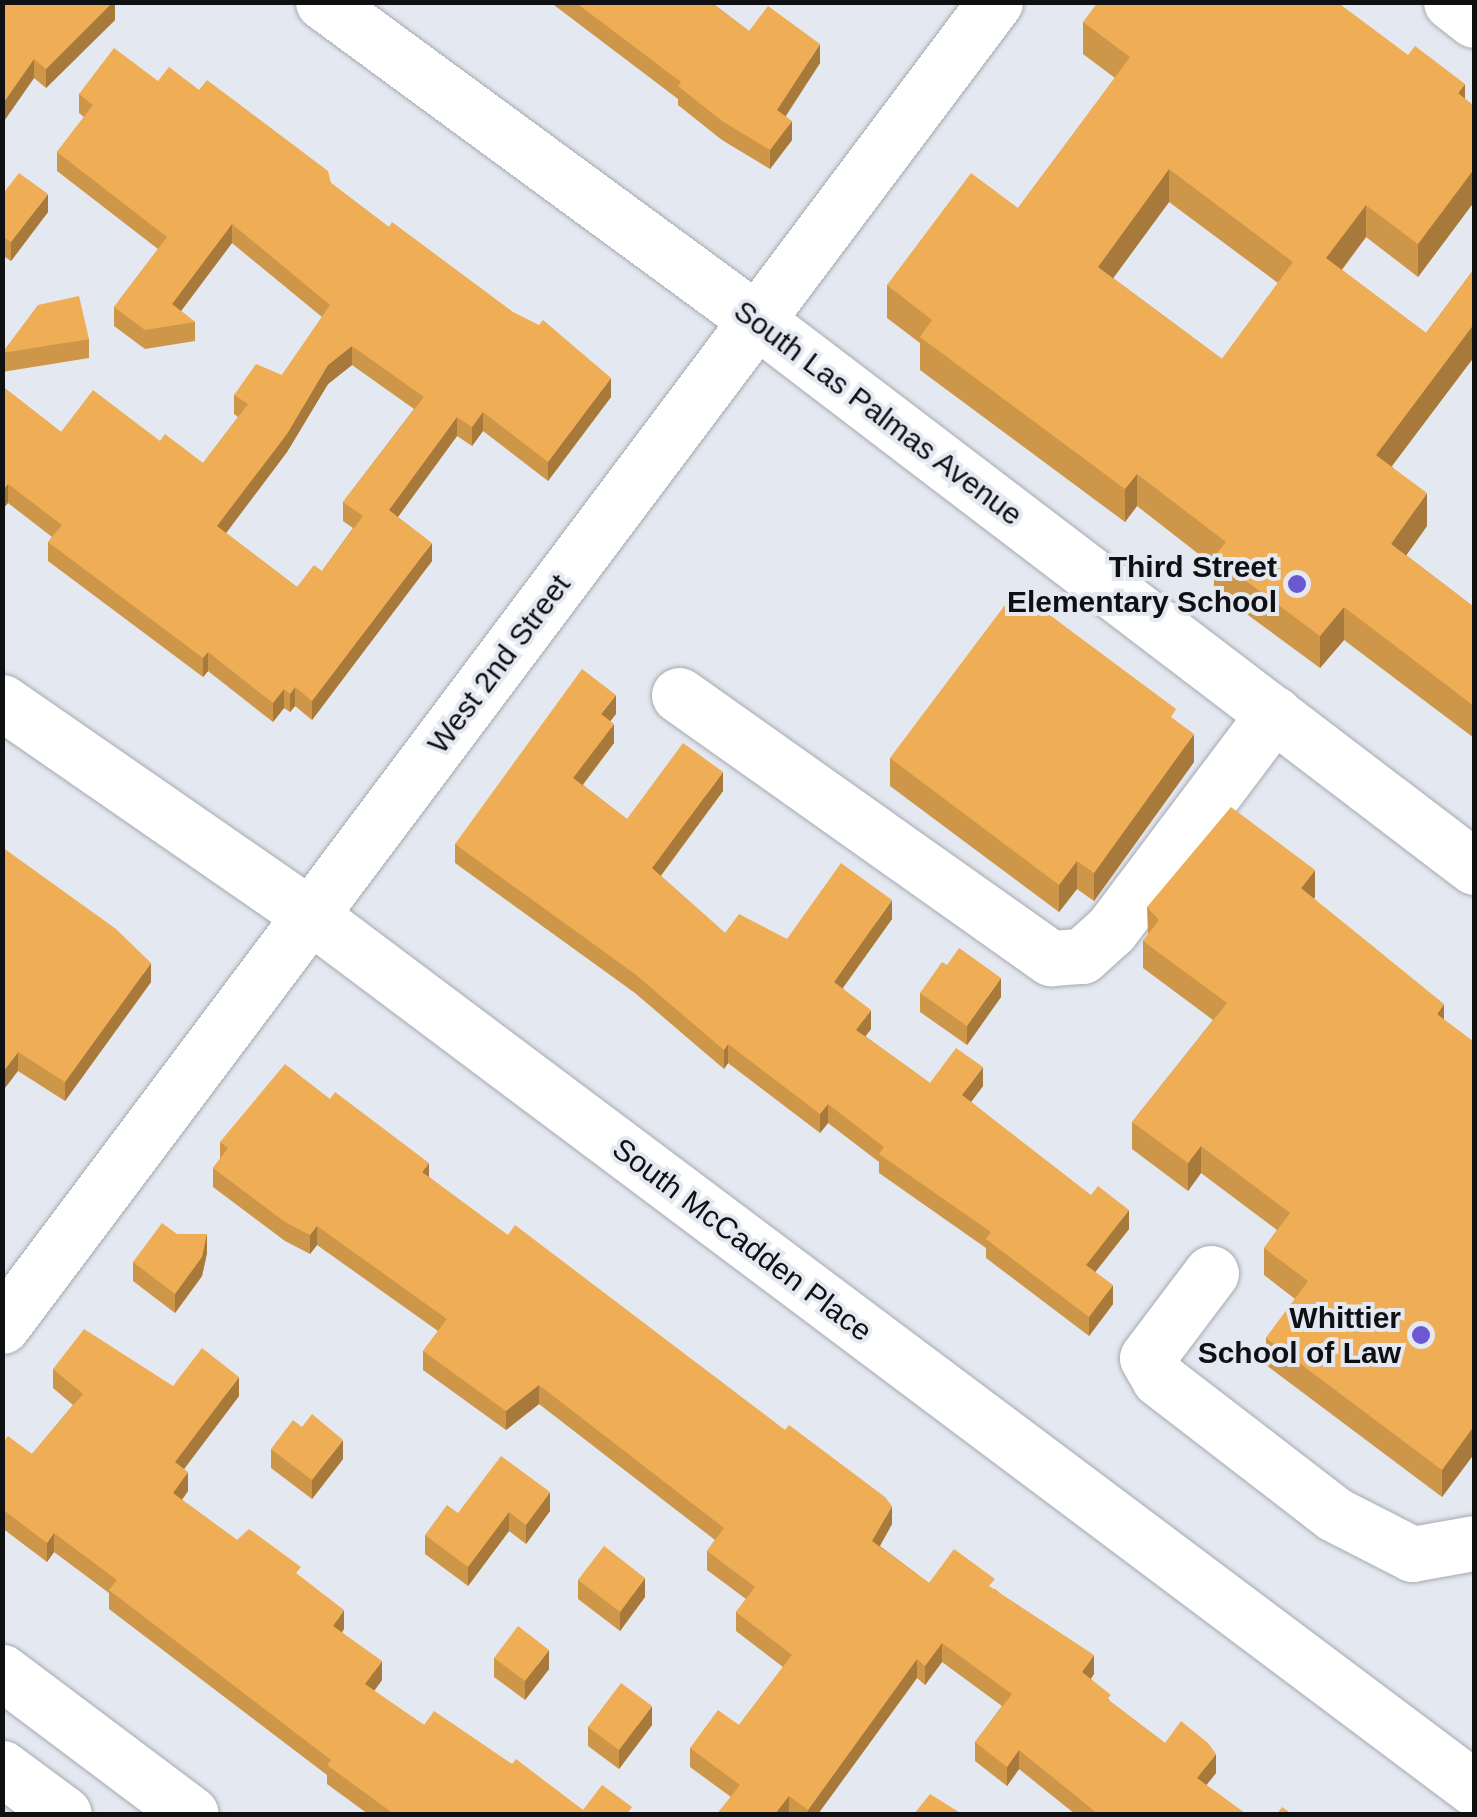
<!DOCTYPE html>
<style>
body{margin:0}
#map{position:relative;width:1477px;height:1817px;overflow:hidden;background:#e4e8f0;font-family:Helvetica,sans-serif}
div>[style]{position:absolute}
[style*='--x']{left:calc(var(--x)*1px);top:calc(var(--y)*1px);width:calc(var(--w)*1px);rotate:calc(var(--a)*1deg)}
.roads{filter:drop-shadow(0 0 2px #a5a9b1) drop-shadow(0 0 2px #a5a9b1)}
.minor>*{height:55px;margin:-27.5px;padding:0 27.5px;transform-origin:27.5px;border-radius:27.5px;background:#fff}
.major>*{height:55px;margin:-27.5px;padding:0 27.5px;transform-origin:27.5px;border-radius:27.5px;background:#fff}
.wall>*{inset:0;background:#ce9649}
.shaded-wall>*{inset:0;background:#a77a3c}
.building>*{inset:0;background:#efae55}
.dots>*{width:28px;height:28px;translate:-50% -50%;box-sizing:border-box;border:5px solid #e4e8f0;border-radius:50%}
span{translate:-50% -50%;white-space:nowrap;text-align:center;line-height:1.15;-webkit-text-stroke:8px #e4e8f0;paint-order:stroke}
.street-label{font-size:30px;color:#0f1012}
.poi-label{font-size:30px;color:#0f1012;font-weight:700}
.right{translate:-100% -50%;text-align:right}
.frame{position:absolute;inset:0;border:5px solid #0f1012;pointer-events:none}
</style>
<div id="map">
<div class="roads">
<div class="minor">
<i style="--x:323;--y:2;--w:536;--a:36.27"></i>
<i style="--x:755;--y:319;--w:904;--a:37.31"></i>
<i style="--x:1451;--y:2;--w:29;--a:38"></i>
<i style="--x:679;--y:695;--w:456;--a:35.3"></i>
<i style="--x:1051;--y:958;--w:31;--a:-4"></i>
<i style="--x:1082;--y:956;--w:39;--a:-42"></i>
<i style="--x:1111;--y:930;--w:271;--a:-53"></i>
<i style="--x:2;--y:702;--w:376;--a:34.7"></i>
<i style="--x:311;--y:916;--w:1454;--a:36.86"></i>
<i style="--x:1211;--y:1273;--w:106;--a:127"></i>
<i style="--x:1147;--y:1358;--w:24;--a:60"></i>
<i style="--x:1159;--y:1379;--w:221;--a:37.6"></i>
<i style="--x:1334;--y:1514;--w:88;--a:27.1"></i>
<i style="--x:1412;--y:1554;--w:63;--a:-10.1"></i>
<i style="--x:2;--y:1326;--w:1655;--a:-53.13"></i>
</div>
<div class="major">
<i style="--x:2;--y:1672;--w:236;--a:36.9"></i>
<i style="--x:2;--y:1768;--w:77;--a:36.6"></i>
</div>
</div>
<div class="wall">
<i style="clip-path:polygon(2px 2px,115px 2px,115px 20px,46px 88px,34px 78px,4px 121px,2px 120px)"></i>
<i style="clip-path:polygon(550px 2px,711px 2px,749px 31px,820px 63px,786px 116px,792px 140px,770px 169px,722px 140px,678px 105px,678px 99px)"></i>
<i style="clip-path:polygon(evenodd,1083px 22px,1465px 99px,1474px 106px,1474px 202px,1418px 277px,1366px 237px,1342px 270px,1426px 333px,1474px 269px,1474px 357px,1392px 466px,1427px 526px,1406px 555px,1474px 607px,1474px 738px,1344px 640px,1320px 668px,1214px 590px,1214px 566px,1137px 506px,1125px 522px,920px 370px,920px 343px,887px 318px,887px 285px,1018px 208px,1115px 78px,1083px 54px,1083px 22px,1169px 202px,1278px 283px,1222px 359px,1113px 278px,1169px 202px)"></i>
<i style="clip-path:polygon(evenodd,158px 81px,199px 90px,331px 183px,611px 397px,548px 481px,483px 431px,472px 446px,457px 436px,398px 517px,432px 561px,312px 720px,295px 706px,290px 712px,284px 708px,273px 722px,208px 671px,203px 677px,48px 561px,48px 542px,52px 537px,8px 503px,2px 386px,61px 432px,160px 441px,203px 463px,238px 417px,234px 414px,234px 395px,282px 375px,322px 317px,232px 243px,181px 311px,195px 322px,195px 341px,145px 349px,114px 326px,114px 307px,158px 249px,57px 171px,57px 152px,84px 117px,79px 113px,79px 94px,158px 81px,352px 365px,414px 409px,343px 502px,343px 521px,353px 528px,322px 571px,297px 587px,226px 533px,287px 452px,328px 384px,352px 365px)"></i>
<i style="clip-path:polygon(2px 195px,48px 212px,11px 261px,2px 255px)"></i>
<i style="clip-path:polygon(89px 339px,89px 358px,2px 372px,2px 351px)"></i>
<i style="clip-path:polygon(616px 714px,610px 721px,614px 743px,583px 785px,627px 819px,723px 791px,661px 876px,725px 933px,787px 939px,892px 919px,843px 988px,871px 1029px,865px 1036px,930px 1083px,983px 1086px,971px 1102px,1129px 1229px,1095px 1272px,1113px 1304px,1089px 1336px,986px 1258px,986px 1248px,879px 1173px,879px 1162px,828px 1123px,820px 1133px,728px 1063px,724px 1069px,635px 993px,455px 863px,455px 844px)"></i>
<i style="clip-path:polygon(1176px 721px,1194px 762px,1094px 901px,1077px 889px,1059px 912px,890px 786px,890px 758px)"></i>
<i style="clip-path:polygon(2px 847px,151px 982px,65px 1101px,18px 1071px)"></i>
<i style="clip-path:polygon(1315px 897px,1314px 899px,1444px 1020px,1474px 1042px,1474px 1454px,1442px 1497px,1266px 1365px,1266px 1338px,1295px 1299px,1264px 1275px,1264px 1248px,1277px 1230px,1201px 1173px,1188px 1191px,1132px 1149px,1132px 1122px,1213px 1020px,1143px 968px,1143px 941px,1148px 935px,1147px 907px)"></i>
<i style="clip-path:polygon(920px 993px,1001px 997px,967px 1045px,920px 1012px)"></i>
<i style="clip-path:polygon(220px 1142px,429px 1177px,892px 1524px,880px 1546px,929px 1583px,995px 1589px,1094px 1674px,1091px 1679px,1111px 1702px,1165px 1743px,1216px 1773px,1206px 1785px,1246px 1814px,1075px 1814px,1019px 1769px,1007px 1786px,975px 1761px,975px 1742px,1002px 1706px,942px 1662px,925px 1685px,917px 1678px,818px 1814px,717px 1814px,731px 1797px,690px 1767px,690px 1748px,739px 1725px,783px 1667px,736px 1631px,736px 1612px,746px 1599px,707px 1570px,707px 1551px,715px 1540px,539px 1404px,506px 1430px,423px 1370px,423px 1351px,438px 1331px,317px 1245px,310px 1254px,285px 1241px,213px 1187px,213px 1168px,220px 1159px)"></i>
<i style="clip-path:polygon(207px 1253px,202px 1276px,175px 1313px,133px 1281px,133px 1262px)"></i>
<i style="clip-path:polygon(53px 1369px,239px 1396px,184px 1469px,188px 1491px,182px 1500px,237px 1540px,301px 1577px,344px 1629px,342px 1632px,382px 1680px,374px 1691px,424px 1725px,512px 1764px,583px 1810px,632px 1814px,368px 1814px,327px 1784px,327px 1775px,109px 1609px,109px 1593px,54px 1552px,47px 1562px,2px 1528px,2px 1444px,32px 1454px,73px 1405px,53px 1388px)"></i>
<i style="clip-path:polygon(271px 1449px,343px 1459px,312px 1499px,271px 1468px)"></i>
<i style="clip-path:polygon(550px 1511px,526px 1544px,509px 1531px,468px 1586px,425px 1554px,425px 1535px,458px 1513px)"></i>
<i style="clip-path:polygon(578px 1580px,645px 1597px,620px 1631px,578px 1599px)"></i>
<i style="clip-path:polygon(494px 1658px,549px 1669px,525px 1700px,494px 1677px)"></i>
<i style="clip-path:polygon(652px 1725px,619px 1769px,588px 1746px,588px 1727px)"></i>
</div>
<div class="shaded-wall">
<i style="clip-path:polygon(113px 2px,115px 2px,115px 20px,46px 88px,46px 69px)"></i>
<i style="clip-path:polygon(820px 44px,820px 63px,777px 129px,777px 110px)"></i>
<i style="clip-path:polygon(34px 59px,34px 78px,4px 121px,4px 102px)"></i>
<i style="clip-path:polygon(1465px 84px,1465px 116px,1458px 93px)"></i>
<i style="clip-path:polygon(792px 121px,792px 140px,770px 169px,770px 150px)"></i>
<i style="clip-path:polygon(1169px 169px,1169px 202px,1098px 299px,1098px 267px)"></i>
<i style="clip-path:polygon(1474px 169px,1474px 202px,1418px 277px,1418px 244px)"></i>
<i style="clip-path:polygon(48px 194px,48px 212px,11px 261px,11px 242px)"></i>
<i style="clip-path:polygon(1366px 205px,1366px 237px,1326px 290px,1326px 258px)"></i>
<i style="clip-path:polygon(232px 224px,232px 243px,172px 323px,172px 304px)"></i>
<i style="clip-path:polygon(1474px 324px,1474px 357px,1376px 487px,1376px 455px)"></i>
<i style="clip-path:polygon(352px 346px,352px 365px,328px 384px,287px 452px,217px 545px,217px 526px,328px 365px)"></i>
<i style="clip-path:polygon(611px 378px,611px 397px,548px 481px,548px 462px)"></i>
<i style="clip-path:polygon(483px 412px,483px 431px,472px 446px,472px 427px)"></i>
<i style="clip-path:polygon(457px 417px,457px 436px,389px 529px,389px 510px)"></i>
<i style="clip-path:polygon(1137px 474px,1137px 506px,1125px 522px,1125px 489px)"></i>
<i style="clip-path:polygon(8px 484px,8px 503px,2px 510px,2px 491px)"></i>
<i style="clip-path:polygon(1427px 493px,1427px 526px,1391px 577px,1391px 544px)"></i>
<i style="clip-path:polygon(432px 543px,432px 561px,312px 720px,312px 701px)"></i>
<i style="clip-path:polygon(1344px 607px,1344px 640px,1320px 668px,1320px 636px)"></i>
<i style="clip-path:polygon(208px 652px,208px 671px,203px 677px,203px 658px)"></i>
<i style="clip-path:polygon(295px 687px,295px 706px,290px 712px,290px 694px)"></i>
<i style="clip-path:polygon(284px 689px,284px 708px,273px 722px,273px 703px)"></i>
<i style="clip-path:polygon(616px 695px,616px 714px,601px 733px,601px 714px)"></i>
<i style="clip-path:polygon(614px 724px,614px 743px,573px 797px,573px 778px)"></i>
<i style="clip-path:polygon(1194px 734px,1194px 762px,1094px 901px,1094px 873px)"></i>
<i style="clip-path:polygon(723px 772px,723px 791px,652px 887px,652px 868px)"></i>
<i style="clip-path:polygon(1077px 861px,1077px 889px,1059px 912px,1059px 885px)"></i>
<i style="clip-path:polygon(1315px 870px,1315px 897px,1301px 916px,1301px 888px)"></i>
<i style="clip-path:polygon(892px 900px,892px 919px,834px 1000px,834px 982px)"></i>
<i style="clip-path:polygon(151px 963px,151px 982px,65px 1101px,65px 1082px)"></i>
<i style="clip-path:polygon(1001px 978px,1001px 997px,967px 1045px,967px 1026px)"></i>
<i style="clip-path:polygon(1444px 1004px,1444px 1032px,1437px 1014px)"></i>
<i style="clip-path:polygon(871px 1010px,871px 1029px,856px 1049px,856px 1030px)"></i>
<i style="clip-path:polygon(728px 1044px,728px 1063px,724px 1069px,724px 1050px)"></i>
<i style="clip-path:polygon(18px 1052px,18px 1071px,2px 1092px,2px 1073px)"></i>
<i style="clip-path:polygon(983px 1067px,983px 1086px,962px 1114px,962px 1095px)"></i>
<i style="clip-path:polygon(828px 1104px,828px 1123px,820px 1133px,820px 1114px)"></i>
<i style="clip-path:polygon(1201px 1146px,1201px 1173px,1188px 1191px,1188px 1163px)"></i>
<i style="clip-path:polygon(429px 1163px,429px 1182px,422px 1172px)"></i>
<i style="clip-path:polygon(1129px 1210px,1129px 1229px,1086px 1284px,1086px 1265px)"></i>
<i style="clip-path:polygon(317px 1226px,317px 1245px,310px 1254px,310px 1235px)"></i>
<i style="clip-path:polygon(207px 1234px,207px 1253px,202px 1276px,175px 1313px,175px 1294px)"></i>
<i style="clip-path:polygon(1113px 1285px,1113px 1304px,1089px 1336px,1089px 1317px)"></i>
<i style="clip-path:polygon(239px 1377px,239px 1396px,175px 1481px,175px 1462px)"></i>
<i style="clip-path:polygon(539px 1385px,539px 1404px,506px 1430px,506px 1411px)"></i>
<i style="clip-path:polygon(1474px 1426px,1474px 1454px,1442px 1497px,1442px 1470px)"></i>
<i style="clip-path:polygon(343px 1440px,343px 1459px,312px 1499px,312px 1480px)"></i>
<i style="clip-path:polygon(188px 1472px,188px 1491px,173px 1512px,173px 1493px)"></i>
<i style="clip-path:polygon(550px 1492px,550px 1511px,526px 1544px,526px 1525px)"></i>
<i style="clip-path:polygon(892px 1506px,892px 1524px,872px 1560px,872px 1541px)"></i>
<i style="clip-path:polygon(509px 1512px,509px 1531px,468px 1586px,468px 1567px)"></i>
<i style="clip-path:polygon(54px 1533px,54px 1552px,47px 1562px,47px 1543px)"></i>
<i style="clip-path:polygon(645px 1578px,645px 1597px,620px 1631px,620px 1612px)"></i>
<i style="clip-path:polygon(344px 1610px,344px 1629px,333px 1645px,333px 1626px)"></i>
<i style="clip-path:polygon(942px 1643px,942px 1662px,925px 1685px,925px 1666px)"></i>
<i style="clip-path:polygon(549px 1650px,549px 1669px,525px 1700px,525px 1681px)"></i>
<i style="clip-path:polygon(1094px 1655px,1094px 1674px,1082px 1691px,1082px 1672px)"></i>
<i style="clip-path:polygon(917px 1659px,917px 1678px,818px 1814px,808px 1814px,808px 1810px)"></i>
<i style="clip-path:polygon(382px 1661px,382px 1680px,365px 1703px,365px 1684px)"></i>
<i style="clip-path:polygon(652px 1706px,652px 1725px,619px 1769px,619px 1750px)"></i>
<i style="clip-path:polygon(1019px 1750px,1019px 1769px,1007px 1786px,1007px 1767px)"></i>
<i style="clip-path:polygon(1216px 1754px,1216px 1773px,1197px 1797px,1197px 1778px)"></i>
<i style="clip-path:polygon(789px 1796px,789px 1814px,775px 1814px)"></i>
</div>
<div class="building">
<i style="clip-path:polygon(2px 2px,113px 2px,46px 69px,34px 59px,4px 102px,2px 101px)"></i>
<i style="clip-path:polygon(575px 2px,711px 2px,749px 31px,768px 6px,820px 44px,777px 110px,792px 121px,770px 150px,722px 121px,678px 86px,681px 82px)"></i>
<i style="clip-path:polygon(evenodd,1098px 2px,1337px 2px,1408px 55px,1415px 46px,1465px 84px,1458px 93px,1474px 106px,1474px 169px,1418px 244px,1366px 205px,1326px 258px,1426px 333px,1474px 269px,1474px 324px,1376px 455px,1427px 493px,1391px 544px,1474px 607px,1474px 706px,1344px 607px,1320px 636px,1214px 557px,1226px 542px,1137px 474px,1125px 489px,920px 337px,932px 320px,887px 285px,971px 173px,1018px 208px,1130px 57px,1083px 22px,1098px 2px,1169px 169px,1293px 262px,1222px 359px,1098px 267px,1169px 169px)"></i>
<i style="clip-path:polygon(evenodd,114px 48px,158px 81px,169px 67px,199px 90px,207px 80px,328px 171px,331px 183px,389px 227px,392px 222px,513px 312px,539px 325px,543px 320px,611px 378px,548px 462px,483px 412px,472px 427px,457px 417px,389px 510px,432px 543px,312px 701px,295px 687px,290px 694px,284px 689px,273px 703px,208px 652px,203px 658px,48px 542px,62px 525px,8px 484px,2px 491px,2px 386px,61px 432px,93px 390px,160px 441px,165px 434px,203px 463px,248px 404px,234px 395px,256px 364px,282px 375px,330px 305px,232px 224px,172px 304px,195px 322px,145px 330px,114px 307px,167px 237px,57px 152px,93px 105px,79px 94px,114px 48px,352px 346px,424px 397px,343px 502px,363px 516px,322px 571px,314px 565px,297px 587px,217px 526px,287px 434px,328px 365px,352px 346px)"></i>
<i style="clip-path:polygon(19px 173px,48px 194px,11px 242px,2px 236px,2px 195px)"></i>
<i style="clip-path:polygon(79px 296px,89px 339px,2px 353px,38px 305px)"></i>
<i style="clip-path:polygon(1011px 597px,1034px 614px,1039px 607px,1176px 709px,1171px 717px,1194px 734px,1094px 873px,1077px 861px,1059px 885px,890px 758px)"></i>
<i style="clip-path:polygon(582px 669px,616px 695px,601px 714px,614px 724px,573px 778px,627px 819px,683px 743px,723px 772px,652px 868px,725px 933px,739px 914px,787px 939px,841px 863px,892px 900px,834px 982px,871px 1010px,856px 1030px,930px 1083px,956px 1048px,983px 1067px,962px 1095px,1091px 1195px,1098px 1186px,1129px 1210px,1086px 1265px,1113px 1285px,1089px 1317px,986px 1239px,991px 1232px,879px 1154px,884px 1147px,828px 1104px,820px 1114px,728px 1044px,724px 1050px,635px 974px,455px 844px)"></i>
<i style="clip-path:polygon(1231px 807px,1315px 870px,1301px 888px,1444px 1004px,1437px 1014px,1474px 1042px,1474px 1426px,1442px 1470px,1266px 1338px,1308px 1281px,1264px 1248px,1290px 1213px,1201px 1146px,1188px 1163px,1132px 1122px,1227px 1003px,1143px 941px,1159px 920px,1147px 907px)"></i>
<i style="clip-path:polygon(2px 847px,116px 929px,151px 963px,65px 1082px,18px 1052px,2px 1073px)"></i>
<i style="clip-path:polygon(959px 948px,1001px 978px,967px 1026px,920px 993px,942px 962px,947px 965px)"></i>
<i style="clip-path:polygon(285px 1064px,330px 1099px,335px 1092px,429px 1163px,422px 1172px,508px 1235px,515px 1225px,785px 1430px,789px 1425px,885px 1497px,892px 1506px,872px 1541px,929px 1583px,954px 1549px,995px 1579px,989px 1586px,1094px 1655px,1082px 1672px,1111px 1695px,1107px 1699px,1165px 1743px,1181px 1721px,1208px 1743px,1216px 1754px,1197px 1778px,1246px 1814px,1098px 1814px,1019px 1750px,1007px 1767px,975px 1742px,1012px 1694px,942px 1643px,925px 1666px,917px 1659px,808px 1810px,789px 1796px,775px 1814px,717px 1814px,740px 1785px,690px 1748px,718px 1710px,739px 1725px,792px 1655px,736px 1612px,755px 1587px,707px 1551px,724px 1528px,539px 1385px,506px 1411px,423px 1351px,447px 1319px,317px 1226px,310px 1235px,285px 1222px,213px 1168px,228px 1148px,220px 1142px)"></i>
<i style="clip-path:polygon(162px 1223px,177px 1234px,207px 1234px,202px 1257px,175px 1294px,133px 1262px)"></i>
<i style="clip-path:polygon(84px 1329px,173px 1386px,202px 1348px,239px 1377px,175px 1462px,188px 1472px,173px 1493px,237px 1540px,249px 1529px,301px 1567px,296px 1573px,344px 1610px,333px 1626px,382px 1661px,365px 1684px,424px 1725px,434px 1711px,512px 1764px,516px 1759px,583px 1810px,602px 1785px,632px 1807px,627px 1814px,394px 1814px,327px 1765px,331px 1760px,109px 1590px,117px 1580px,54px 1533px,47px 1543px,2px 1509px,2px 1444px,8px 1436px,32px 1454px,83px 1394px,53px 1369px)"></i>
<i style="clip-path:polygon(312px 1414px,343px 1440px,312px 1480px,271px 1449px,293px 1420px,302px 1427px)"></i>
<i style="clip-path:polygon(501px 1456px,550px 1492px,526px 1525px,509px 1512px,468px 1567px,425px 1535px,447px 1505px,458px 1513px)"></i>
<i style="clip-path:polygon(604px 1546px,645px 1578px,620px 1612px,578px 1580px)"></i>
<i style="clip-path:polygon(518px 1626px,549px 1650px,525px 1681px,494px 1658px)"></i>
<i style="clip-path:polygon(621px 1683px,652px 1706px,619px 1750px,588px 1727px)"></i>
<i style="clip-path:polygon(930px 1794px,962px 1814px,914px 1814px)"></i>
<i style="clip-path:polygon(1282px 1807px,1292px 1814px,1277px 1814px)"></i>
</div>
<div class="dots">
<i style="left:1297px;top:584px;background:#6c58d2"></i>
<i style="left:1421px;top:1335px;background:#6c58d2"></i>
</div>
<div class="street-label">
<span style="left:878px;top:413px;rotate:37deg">South Las Palmas Avenue</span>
<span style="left:499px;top:664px;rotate:-53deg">West 2nd Street</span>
<span style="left:742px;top:1240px;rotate:37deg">South McCadden Place</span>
</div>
<div class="poi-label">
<span class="right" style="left:1277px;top:584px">Third Street<br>Elementary School</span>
<span class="right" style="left:1401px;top:1335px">Whittier<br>School of Law</span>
</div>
<div class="frame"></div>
</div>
